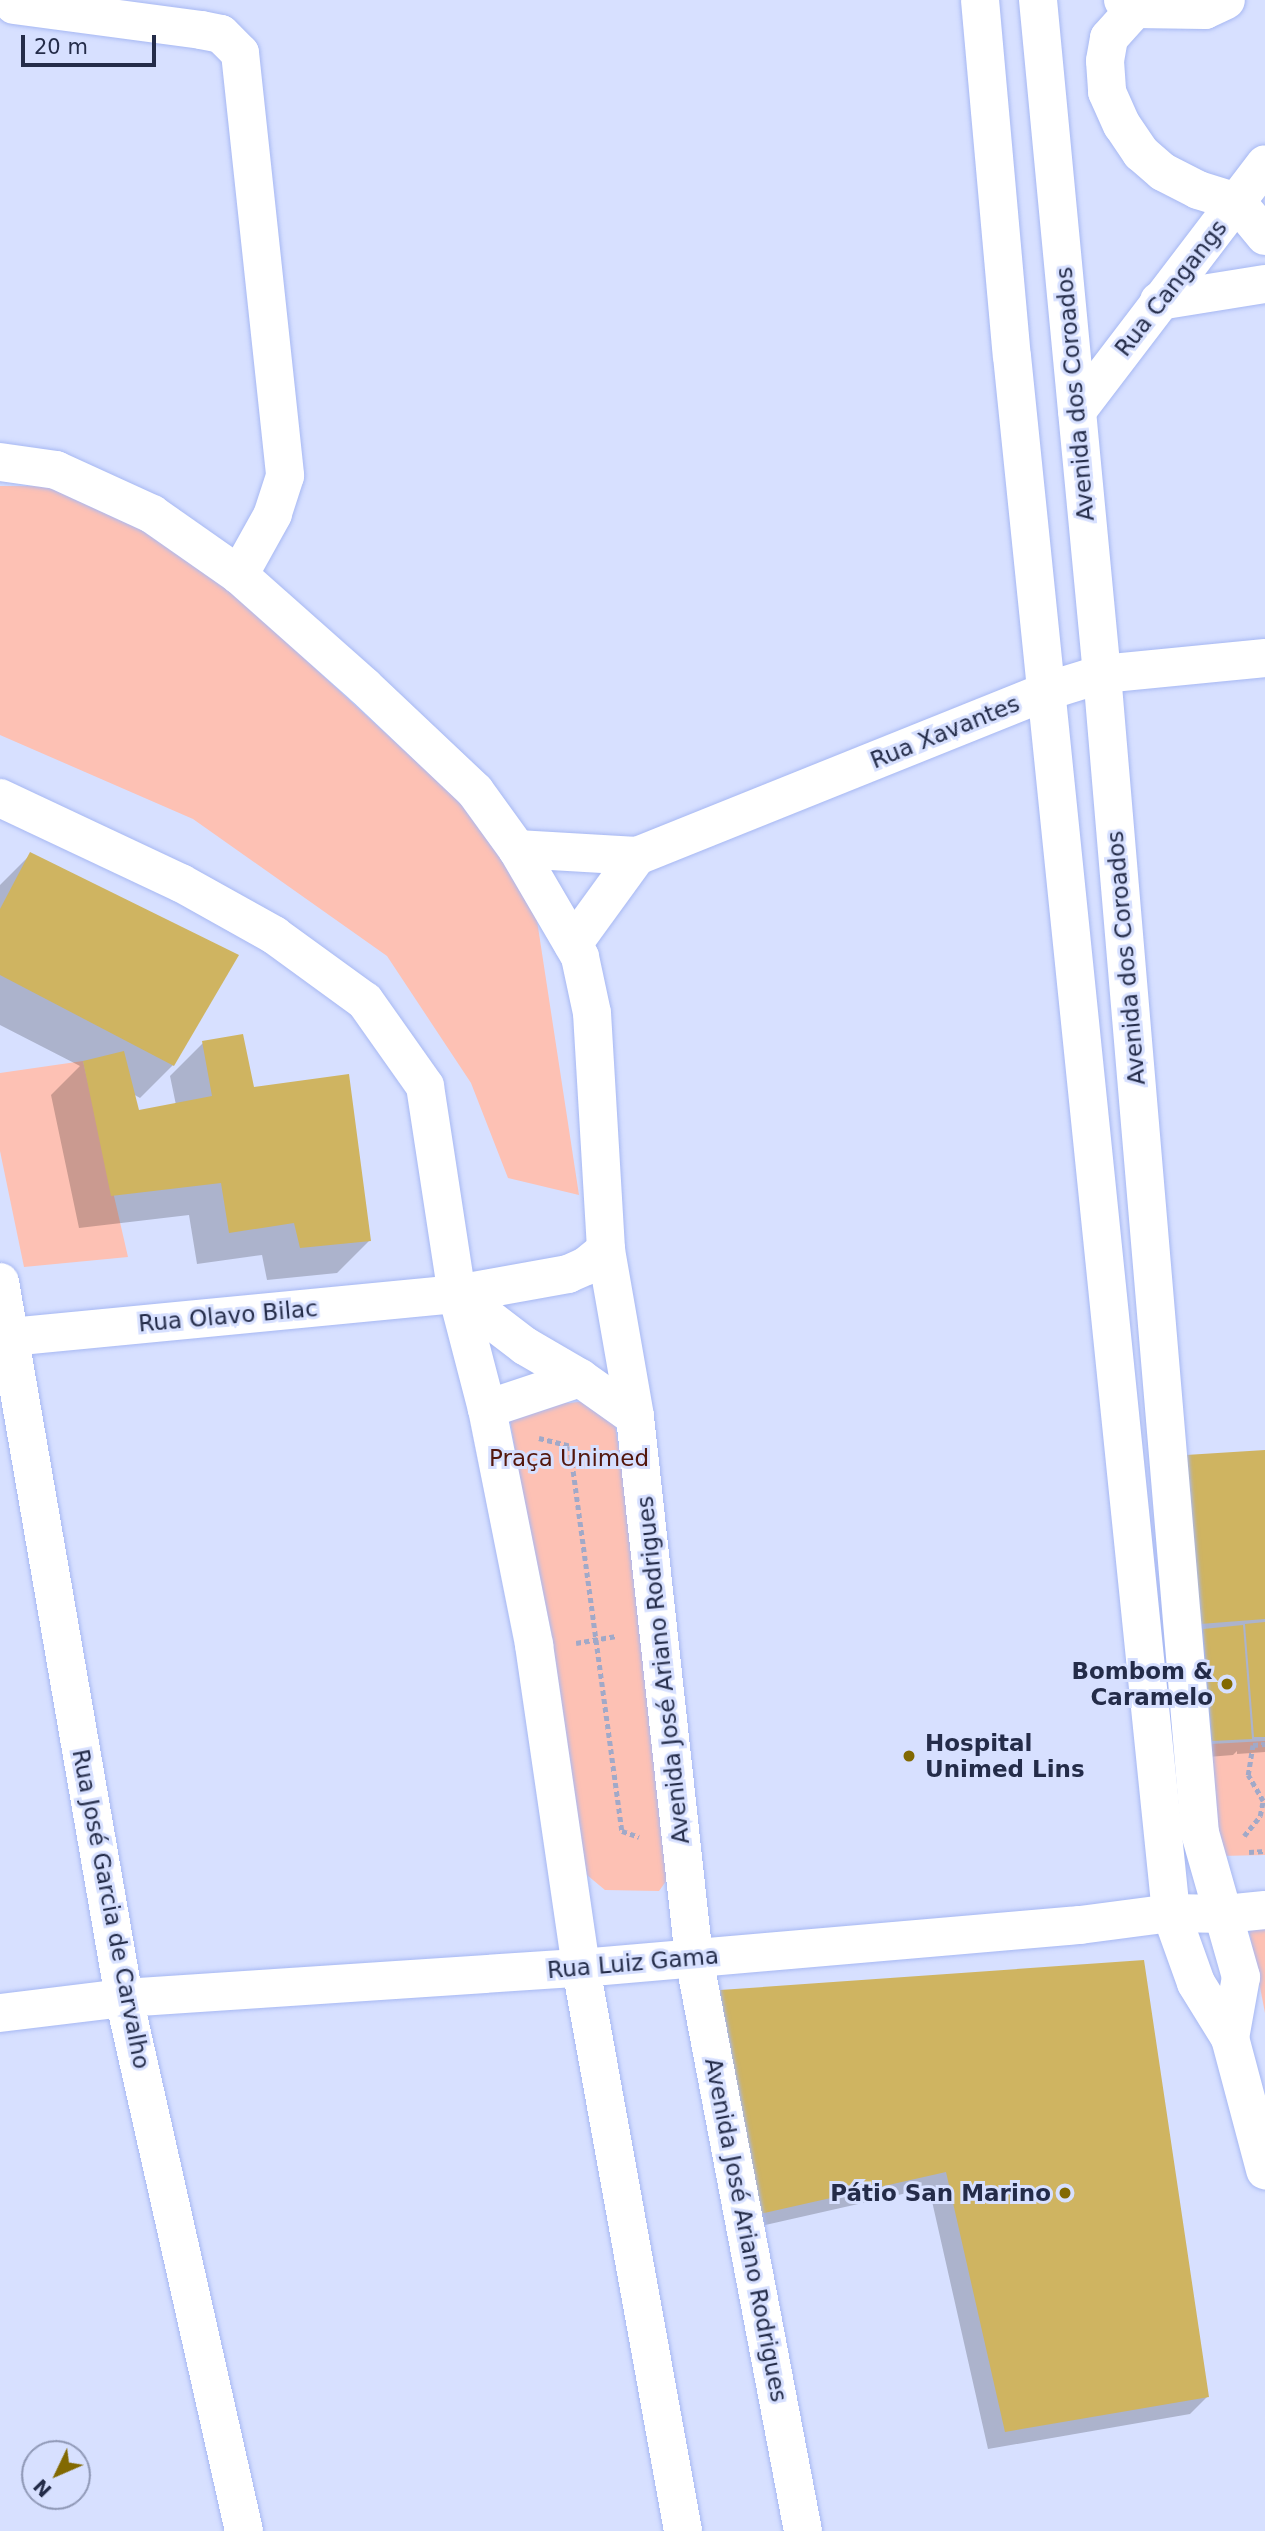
<!DOCTYPE html>
<meta charset="utf-8">
<style>
body{margin:0}
#map{position:relative;width:1265px;height:2531px;overflow:hidden;background:#d7e0ff;font-family:"DejaVu Sans",sans-serif}
div>[style]{position:absolute}
[style*='--x']{left:calc(var(--x)*1px);top:calc(var(--y)*1px);width:calc(var(--w)*1px);rotate:calc(var(--a)*1deg)}
.green>*{inset:0;background:#fdc1b4}
.shadow>*{inset:0;background:#0003}
.building>*{inset:0;background:#cfb461}
.path>*{height:4.5px;margin-top:-2.25px;transform-origin:0;background:repeating-linear-gradient(90deg,#a1a9c8 0 5px,transparent 0 8.5px)}
.roads{filter:drop-shadow(0 0 2px #a7b8f3) drop-shadow(0 0 2px #a7b8f3)}
.minor>*{height:38px;margin:-19px;padding:0 19px;transform-origin:19px;border-radius:19px;background:#fff}
.dots>*{width:19px;height:19px;translate:-50% -50%;box-sizing:border-box;border:4px solid #d7e0ff;border-radius:50%}
span{translate:-50% -50%;white-space:nowrap;text-align:center;line-height:1.15;-webkit-text-stroke:6px #d7e0ff;paint-order:stroke}
.street-label{font-size:23px;color:#242c49}
.park-label{font-size:23px;color:#53170d}
.poi-label{font-size:23px;color:#242c49;font-weight:700}
.right{translate:-100% -50%;text-align:right}
.left{translate:0 -50%;text-align:left}
.north{position:absolute;left:21px;top:2440px;width:70px;height:70px;box-sizing:border-box;background:#d7e0ff;border:2px solid #8f98b6;border-radius:50%;rotate:226deg;font-size:19px;font-weight:700;line-height:28px;text-align:center;color:#242c49}
.north::after{content:'';display:block;margin:auto;width:24px;height:32px;background:#826902;clip-path:polygon(50% 0,100% 100%,50% 72%,0 100%)}
.scale{position:absolute;left:21px;top:35px;width:135px;height:32px;box-sizing:border-box;border:4px solid #242c49;border-top:0;padding-left:9px;font-size:21px;line-height:24px;white-space:nowrap;color:#242c49;-webkit-text-stroke:5px #d7e0ff;paint-order:stroke}
</style>
<div id="map">
<div class="green">
<i style="clip-path:polygon(0 486px,63px 486px,196px 559px,481px 821px,536px 914px,579px 1195px,508px 1178px,471px 1083px,387px 956px,193px 819px,0 735px)"></i>
<i style="clip-path:polygon(83px 1061px,128px 1257px,24px 1267px,0 1151px,0 1073px)"></i>
<i style="clip-path:polygon(595px 1400px,614px 1418px,647px 1630px,672px 1873px,659px 1891px,605px 1890px,587px 1875px,509px 1414px,533px 1401px,569px 1403px)"></i>
<i style="clip-path:polygon(1265px 1741px,1265px 1855px,1220px 1856px,1211px 1744px)"></i>
<i style="clip-path:polygon(1265px 1919px,1265px 2013px,1247px 1920px)"></i>
</div>
<div class="shadow">
<i style="clip-path:polygon(31px 854px,173px 1065px,140px 1098px,133px 1094px,137px 1112px,176px 1105px,170px 1076px,203px 1043px,252px 1089px,369px 1241px,337px 1273px,267px 1280px,262px 1255px,197px 1264px,189px 1215px,79px 1228px,51px 1095px,80px 1066px,0 1025px,0 885px)"></i>
<i style="clip-path:polygon(1265px 1451px,1265px 1752px,1237px 1754px,1237px 1751px,1233px 1755px,1195px 1758px,1186px 1654px)"></i>
<i style="clip-path:polygon(1143px 1962px,1207px 2397px,1190px 2414px,988px 2449px,929px 2188px,743px 2230px,703px 2009px,721px 1991px)"></i>
</div>
<div class="building">
<i style="clip-path:polygon(30px 852px,239px 955px,174px 1066px,0 975px,0 909px)"></i>
<i style="clip-path:polygon(243px 1034px,254px 1087px,349px 1074px,371px 1241px,300px 1248px,294px 1223px,229px 1233px,221px 1183px,111px 1196px,83px 1061px,124px 1051px,139px 1110px,212px 1096px,202px 1041px)"></i>
<i style="clip-path:polygon(1265px 1450px,1265px 1619px,1200px 1624px,1186px 1455px)"></i>
<i style="clip-path:polygon(1265px 1622px,1265px 1737px,1254px 1737px,1245px 1624px)"></i>
<i style="clip-path:polygon(1243px 1625px,1252px 1739px,1212px 1741px,1203px 1629px)"></i>
<i style="clip-path:polygon(1144px 1960px,1209px 2397px,1005px 2432px,946px 2172px,760px 2214px,720px 1990px)"></i>
</div>
<div class="path">
<i style="--x:539;--y:1438;--w:32;--a:14"></i>
<i style="--x:570;--y:1446;--w:388;--a:82.3"></i>
<i style="--x:622;--y:1831;--w:18;--a:19"></i>
<i style="--x:576;--y:1643;--w:41;--a:-9.9"></i>
<i style="--x:1244;--y:1836;--w:26;--a:-51"></i>
<i style="--x:1260;--y:1816;--w:15;--a:-79"></i>
<i style="--x:1263;--y:1801;--w:30;--a:-120"></i>
<i style="--x:1248;--y:1775;--w:30;--a:-81"></i>
<i style="--x:1253;--y:1745;--w:12;--a:-5"></i>
<i style="--x:1249;--y:1852;--w:16;--a:-4"></i>
</div>
<div class="roads">
<div class="minor">
<i style="--x:980;--y:0;--w:357;--a:84.9"></i>
<i style="--x:1012;--y:356;--w:1565;--a:84.17"></i>
<i style="--x:1171;--y:1913;--w:74;--a:70.3"></i>
<i style="--x:1196;--y:1983;--w:65;--a:58.3"></i>
<i style="--x:1230;--y:2038;--w:137;--a:75.1"></i>
<i style="--x:1038;--y:0;--w:677;--a:84.58"></i>
<i style="--x:1102;--y:674;--w:1163;--a:85.17"></i>
<i style="--x:1200;--y:1833;--w:150;--a:74.1"></i>
<i style="--x:1241;--y:1977;--w:62;--a:100.2"></i>
<i style="--x:1123;--y:0;--w:15;--a:37"></i>
<i style="--x:1135;--y:9;--w:70;--a:0.8"></i>
<i style="--x:1205;--y:10;--w:23;--a:-25"></i>
<i style="--x:14;--y:5;--w:189;--a:7.6"></i>
<i style="--x:201;--y:30;--w:20;--a:11"></i>
<i style="--x:221;--y:34;--w:27;--a:45"></i>
<i style="--x:240;--y:53;--w:425;--a:83.9"></i>
<i style="--x:285;--y:476;--w:40;--a:108"></i>
<i style="--x:273;--y:514;--w:70;--a:119.1"></i>
<i style="--x:1135;--y:9;--w:39;--a:132"></i>
<i style="--x:1109;--y:38;--w:23;--a:100"></i>
<i style="--x:1105;--y:61;--w:31;--a:86"></i>
<i style="--x:1107;--y:92;--w:36;--a:66"></i>
<i style="--x:1122;--y:125;--w:34;--a:56"></i>
<i style="--x:1141;--y:153;--w:29;--a:41"></i>
<i style="--x:1163;--y:172;--w:39;--a:27"></i>
<i style="--x:1198;--y:190;--w:41;--a:17.1"></i>
<i style="--x:1237;--y:202;--w:44;--a:50.5"></i>
<i style="--x:1159;--y:301;--w:107;--a:-9.1"></i>
<i style="--x:1077;--y:411;--w:310;--a:-52.7"></i>
<i style="--x:0;--y:462;--w:57;--a:8.1"></i>
<i style="--x:56;--y:470;--w:106;--a:24.6"></i>
<i style="--x:152;--y:514;--w:106;--a:35"></i>
<i style="--x:239;--y:575;--w:167;--a:41.6"></i>
<i style="--x:364;--y:686;--w:153;--a:43.4"></i>
<i style="--x:475;--y:791;--w:72;--a:54.1"></i>
<i style="--x:517;--y:849;--w:125;--a:59.7"></i>
<i style="--x:580;--y:957;--w:57;--a:77.9"></i>
<i style="--x:592;--y:1013;--w:237;--a:86.6"></i>
<i style="--x:606;--y:1250;--w:169;--a:80.1"></i>
<i style="--x:635;--y:1417;--w:544;--a:83.78"></i>
<i style="--x:694;--y:1958;--w:583;--a:79.23"></i>
<i style="--x:0;--y:798;--w:200;--a:25.2"></i>
<i style="--x:181;--y:883;--w:107;--a:29.2"></i>
<i style="--x:274;--y:935;--w:112;--a:36"></i>
<i style="--x:365;--y:1001;--w:104;--a:54.8"></i>
<i style="--x:425;--y:1086;--w:210;--a:81.3"></i>
<i style="--x:457;--y:1294;--w:119;--a:75.4"></i>
<i style="--x:487;--y:1409;--w:241;--a:78.7"></i>
<i style="--x:534;--y:1645;--w:326;--a:81.7"></i>
<i style="--x:581;--y:1968;--w:572;--a:79.73"></i>
<i style="--x:517;--y:849;--w:120;--a:3.3"></i>
<i style="--x:637;--y:856;--w:442;--a:-21.9"></i>
<i style="--x:1047;--y:691;--w:58;--a:-17.2"></i>
<i style="--x:1102;--y:674;--w:164;--a:-5.6"></i>
<i style="--x:573;--y:944;--w:109;--a:-54"></i>
<i style="--x:0;--y:1282;--w:727;--a:80.17"></i>
<i style="--x:124;--y:1998;--w:546;--a:77.31"></i>
<i style="--x:457;--y:1294;--w:86;--a:37.4"></i>
<i style="--x:525;--y:1346;--w:64;--a:30.2"></i>
<i style="--x:580;--y:1378;--w:67;--a:35.3"></i>
<i style="--x:0;--y:1338;--w:459;--a:-5.5"></i>
<i style="--x:457;--y:1294;--w:113;--a:-10.2"></i>
<i style="--x:568;--y:1274;--w:20;--a:-24"></i>
<i style="--x:586;--y:1266;--w:26;--a:-39"></i>
<i style="--x:487;--y:1409;--w:98;--a:-18.4"></i>
<i style="--x:0;--y:2013;--w:125;--a:-6.9"></i>
<i style="--x:124;--y:1998;--w:458;--a:-3.8"></i>
<i style="--x:581;--y:1968;--w:501;--a:-4.93"></i>
<i style="--x:1080;--y:1925;--w:92;--a:-7.5"></i>
<i style="--x:1171;--y:1913;--w:54;--a:1.1"></i>
<i style="--x:1225;--y:1914;--w:40;--a:-5.7"></i>
</div>
</div>
<div class="dots">
<i style="left:1227px;top:1684px;background:#826902"></i>
<i style="left:909px;top:1756px;background:#826902"></i>
<i style="left:1065px;top:2193px;background:#826902"></i>
</div>
<div class="street-label">
<span style="left:1171px;top:288px;rotate:-52deg">Rua Cangangs</span>
<span style="left:1075px;top:394px;rotate:-95deg">Avenida dos Coroados</span>
<span style="left:945px;top:732px;rotate:-22deg">Rua Xavantes</span>
<span style="left:1126px;top:958px;rotate:-95deg">Avenida dos Coroados</span>
<span style="left:228px;top:1316px;rotate:-5deg">Rua Olavo Bilac</span>
<span style="left:663px;top:1670px;rotate:-96deg">Avenida José Ariano Rodrigues</span>
<span style="left:111px;top:1909px;rotate:79deg">Rua José Garcia de Carvalho</span>
<span style="left:633px;top:1963px;rotate:-5deg">Rua Luiz Gama</span>
<span style="left:746px;top:2230px;rotate:79deg">Avenida José Ariano Rodrigues</span>
</div>
<div class="park-label">
<span style="left:569px;top:1458px">Praça Unimed</span>
</div>
<div class="poi-label">
<span class="right" style="left:1213px;top:1684px">Bombom &amp;<br>Caramelo</span>
<span class="left" style="left:925px;top:1756px">Hospital<br>Unimed Lins</span>
<span class="right" style="left:1051px;top:2193px">Pátio San Marino</span>
</div>
<div class="north">N</div>
<div class="scale">20 m</div>
</div>
